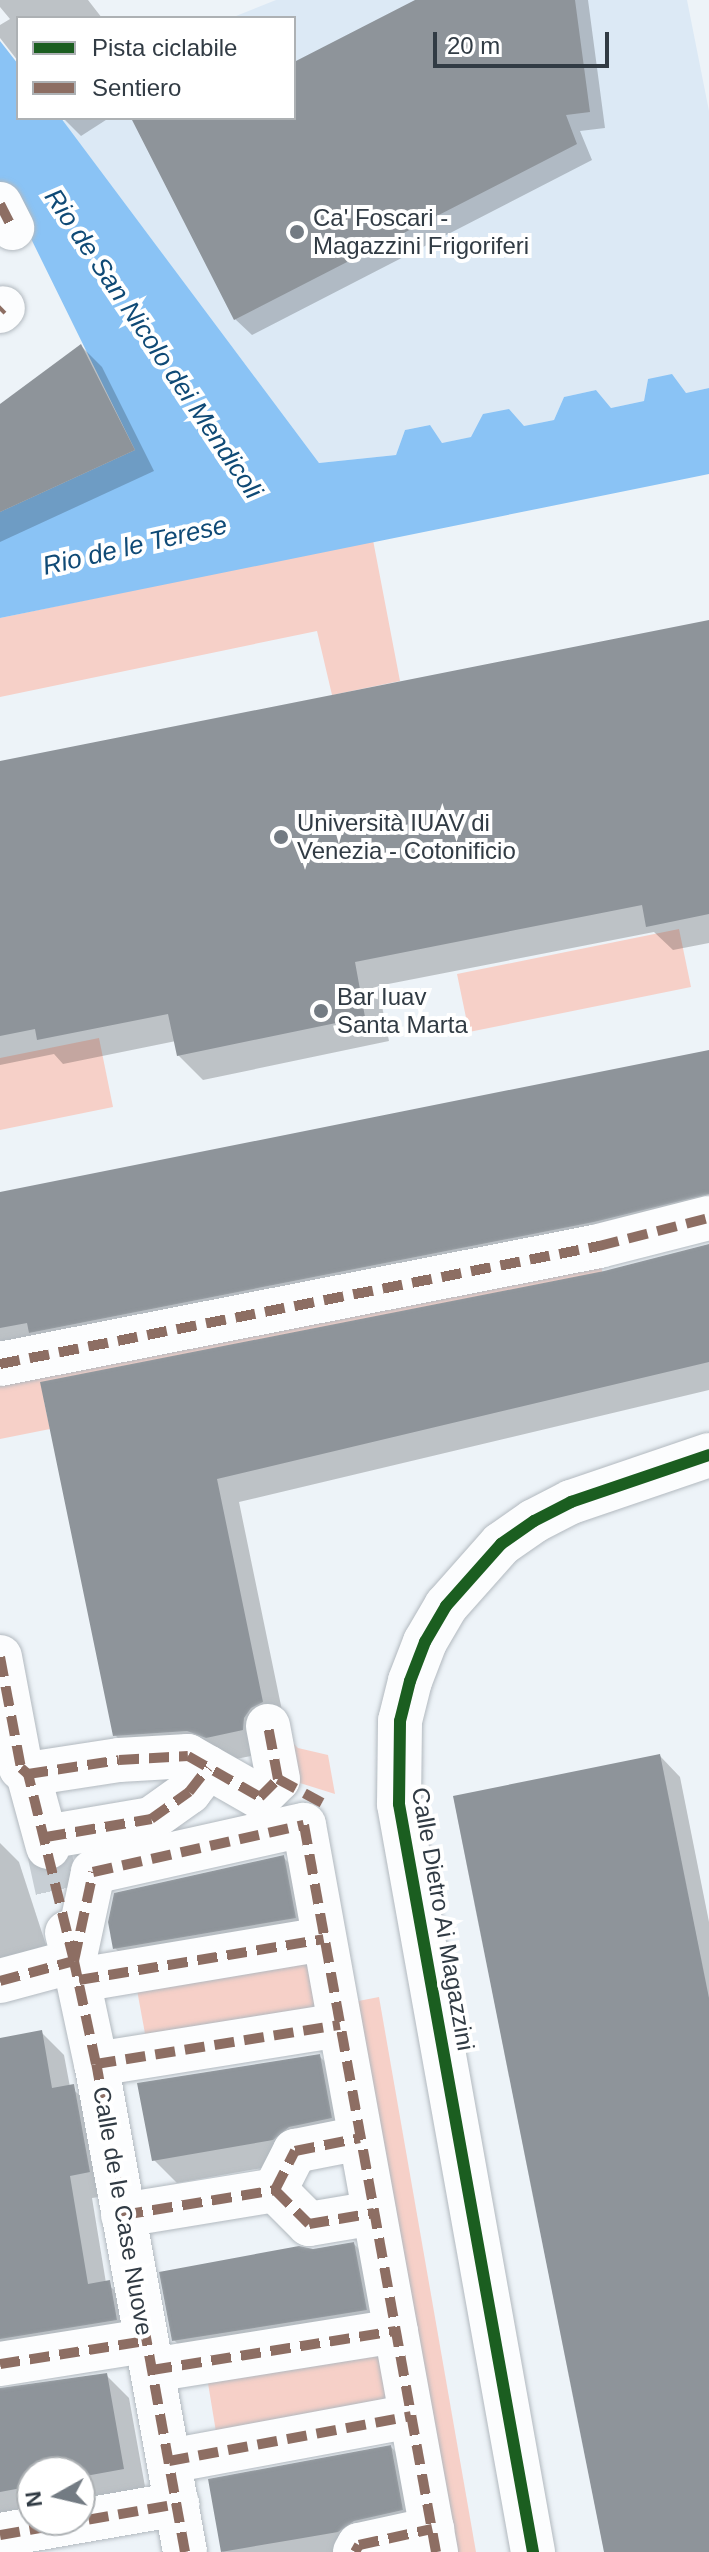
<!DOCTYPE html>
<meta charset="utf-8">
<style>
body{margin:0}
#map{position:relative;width:709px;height:2552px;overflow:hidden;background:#edf3f8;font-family:Helvetica,sans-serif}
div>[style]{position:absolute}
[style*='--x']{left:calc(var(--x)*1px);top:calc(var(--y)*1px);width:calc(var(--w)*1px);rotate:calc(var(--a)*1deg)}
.built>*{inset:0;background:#dce9f5}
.green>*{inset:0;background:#f6d0c8}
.water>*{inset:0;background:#8ac3f5}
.shadow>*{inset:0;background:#0003}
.building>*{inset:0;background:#8e949a}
.pedestrian-tunnel>*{height:44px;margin-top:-22px;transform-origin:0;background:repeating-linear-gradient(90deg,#c7ced4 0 44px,transparent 0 66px)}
.roads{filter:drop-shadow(0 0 2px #b2b9bf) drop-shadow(0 0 2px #b2b9bf)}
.pedestrian>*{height:44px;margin:-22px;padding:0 22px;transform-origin:22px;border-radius:22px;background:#fcfdfe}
.minor>*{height:44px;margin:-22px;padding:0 22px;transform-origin:22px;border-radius:22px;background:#fcfdfe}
.quiet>*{height:10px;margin-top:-5px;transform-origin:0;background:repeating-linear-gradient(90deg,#8d6e63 0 20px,transparent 0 30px)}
.cycleway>*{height:12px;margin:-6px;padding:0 6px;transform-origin:6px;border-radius:6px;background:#1b5e20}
.dots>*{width:22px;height:22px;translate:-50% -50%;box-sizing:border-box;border:4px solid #fff;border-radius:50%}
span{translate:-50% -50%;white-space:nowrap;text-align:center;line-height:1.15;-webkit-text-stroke:8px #fff;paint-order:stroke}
.poi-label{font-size:24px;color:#313b44}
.left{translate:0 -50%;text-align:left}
.street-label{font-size:24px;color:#313b44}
.water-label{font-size:26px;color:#0f4a76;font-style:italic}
.legend{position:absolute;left:16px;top:16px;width:280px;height:104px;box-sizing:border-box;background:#fff;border:2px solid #adb1b4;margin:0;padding:10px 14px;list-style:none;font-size:24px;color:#313b44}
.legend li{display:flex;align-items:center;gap:16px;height:40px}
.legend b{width:40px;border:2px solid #adb1b4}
.north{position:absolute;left:16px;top:2456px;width:80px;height:80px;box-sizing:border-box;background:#fff;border:2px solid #adb1b4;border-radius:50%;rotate:262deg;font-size:22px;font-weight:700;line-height:32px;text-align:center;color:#313b44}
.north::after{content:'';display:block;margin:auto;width:28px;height:36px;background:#737b83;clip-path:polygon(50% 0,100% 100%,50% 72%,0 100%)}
.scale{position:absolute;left:433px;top:32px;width:176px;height:36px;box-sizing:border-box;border:4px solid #313b44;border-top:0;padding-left:10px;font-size:24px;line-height:28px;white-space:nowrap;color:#313b44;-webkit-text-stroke:6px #fff;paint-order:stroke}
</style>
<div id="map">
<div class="built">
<i style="clip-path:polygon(276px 0,687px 0,709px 111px,709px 388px,686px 393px,648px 379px,644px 401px,611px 408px,596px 390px,564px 397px,554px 420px,442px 443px,429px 425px,405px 430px,396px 455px,319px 463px,63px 121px,68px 118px,294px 118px,294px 18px,231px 18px)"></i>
</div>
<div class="green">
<i style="clip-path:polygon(373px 540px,400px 681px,332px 695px,317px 631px,0 697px,0 618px)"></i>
<i style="clip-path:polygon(679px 929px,691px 987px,469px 1032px,457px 974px)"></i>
<i style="clip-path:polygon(99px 1038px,113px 1107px,0 1130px,0 1058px)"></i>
<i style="clip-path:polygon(599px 1246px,604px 1288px,44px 1401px,50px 1429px,0 1439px,0 1365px)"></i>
<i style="clip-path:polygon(273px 1723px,298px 1748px,328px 1755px,335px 1794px,284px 1778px)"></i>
<i style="clip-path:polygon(318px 1946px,330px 2016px,148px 2050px,135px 1979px)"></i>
<i style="clip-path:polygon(379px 1997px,476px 2552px,440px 2552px,343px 2004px)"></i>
<i style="clip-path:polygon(389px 2335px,404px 2411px,218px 2444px,205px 2365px)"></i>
</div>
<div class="water">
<i style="clip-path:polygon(0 41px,18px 64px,18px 118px,61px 118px,319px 463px,396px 455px,405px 430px,430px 425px,442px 443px,471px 437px,483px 414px,509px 409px,524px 426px,554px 420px,564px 397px,596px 390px,611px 408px,644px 401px,648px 379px,672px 374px,686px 393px,709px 388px,709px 474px,0 618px,0 512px,135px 450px,11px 198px,0 183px)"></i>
</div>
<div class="shadow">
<i style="clip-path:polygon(0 0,88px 0,102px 18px,18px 18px,18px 61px,0 38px,0 25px,10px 19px,0 7px)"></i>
<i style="clip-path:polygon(419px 0,588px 0,605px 128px,580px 131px,592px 160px,252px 335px,235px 319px,133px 118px,294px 118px,294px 65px)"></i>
<i style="clip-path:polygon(63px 118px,109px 118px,81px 136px)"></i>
<i style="clip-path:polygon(81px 346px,102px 367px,154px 471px,0 542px,0 418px)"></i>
<i style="clip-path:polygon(709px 622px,709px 943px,673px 950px,654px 932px,378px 986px,389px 1041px,203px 1080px,178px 1055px,176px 1041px,63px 1064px,54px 1054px,0 1065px,0 763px)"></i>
<i style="clip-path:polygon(709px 1053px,709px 1221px,0 1355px,0 1194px)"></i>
<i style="clip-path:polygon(709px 1246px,709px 1390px,239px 1502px,285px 1725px,266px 1753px,231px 1760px,138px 1758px,115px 1735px,42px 1383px,604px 1272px)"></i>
<i style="clip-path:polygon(660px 1756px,680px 1777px,709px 1922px,709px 2552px,606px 2552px)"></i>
<i style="clip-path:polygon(0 1843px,19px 1862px,47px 1948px,0 1965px)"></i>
<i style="clip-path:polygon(283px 1857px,306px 1880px,318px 1941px,138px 1971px,115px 1948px)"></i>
<i style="clip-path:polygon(41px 2032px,64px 2055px,70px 2087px,97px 2110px,112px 2195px,92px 2198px,106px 2283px,133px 2306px,139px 2343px,0 2377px,0 2040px)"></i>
<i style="clip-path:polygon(319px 2056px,343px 2079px,354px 2141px,296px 2162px,177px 2183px,154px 2160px)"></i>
<i style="clip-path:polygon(354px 2244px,377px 2267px,389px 2333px,197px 2364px,174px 2340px,313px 2251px)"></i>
<i style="clip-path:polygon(106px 2375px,129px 2398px,146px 2492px,80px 2504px,80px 2472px,32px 2472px,32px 2513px,0 2518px,0 2390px)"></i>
<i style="clip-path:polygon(391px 2447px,414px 2470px,425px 2533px,365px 2552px,223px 2552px,210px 2481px)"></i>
</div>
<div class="building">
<i style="clip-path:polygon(415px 0,575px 0,590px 112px,566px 115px,577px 144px,234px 320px,131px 118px,294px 118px,294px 62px)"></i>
<i style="clip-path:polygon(81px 344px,135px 450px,0 512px,0 404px)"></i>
<i style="clip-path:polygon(709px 620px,709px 914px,646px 927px,642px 905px,355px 962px,365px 1017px,177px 1056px,168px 1014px,37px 1040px,35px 1029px,0 1036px,0 761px)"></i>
<i style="clip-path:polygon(709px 1050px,709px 1194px,594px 1222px,29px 1333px,27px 1323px,0 1328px,0 1192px)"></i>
<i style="clip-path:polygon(709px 1244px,709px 1362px,217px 1479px,263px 1702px,251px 1708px,244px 1718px,243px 1730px,206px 1738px,187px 1731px,113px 1736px,40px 1382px,604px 1271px)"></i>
<i style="clip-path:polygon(660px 1754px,709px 1998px,709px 2552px,604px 2552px,453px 1796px)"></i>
<i style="clip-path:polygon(284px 1855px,296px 1918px,113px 1949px,108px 1922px,114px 1893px)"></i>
<i style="clip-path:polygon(42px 2030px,52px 2088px,74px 2084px,90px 2172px,70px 2176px,88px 2284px,110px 2280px,117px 2320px,0 2339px,0 2038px)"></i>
<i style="clip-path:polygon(320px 2054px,332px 2118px,289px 2127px,273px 2140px,152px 2161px,137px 2083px)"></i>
<i style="clip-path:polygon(354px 2242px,367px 2310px,172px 2341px,159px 2272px,299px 2246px,313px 2249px)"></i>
<i style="clip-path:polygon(107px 2373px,124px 2469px,80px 2477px,80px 2472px,32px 2472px,32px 2486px,0 2492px,0 2388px)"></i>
<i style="clip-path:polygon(391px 2445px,403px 2510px,354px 2521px,338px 2532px,221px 2552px,208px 2479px)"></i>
</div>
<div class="pedestrian-tunnel">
<i style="--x:48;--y:1847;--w:47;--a:77.7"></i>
</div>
<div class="roads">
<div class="pedestrian">
<i style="--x:0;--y:204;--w:27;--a:63"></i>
<i style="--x:0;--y:311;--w:4;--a:-45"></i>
<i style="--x:0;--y:1364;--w:611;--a:-11.14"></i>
<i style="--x:599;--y:1246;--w:114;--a:-14.3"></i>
<i style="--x:0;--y:1657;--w:113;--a:79.3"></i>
<i style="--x:21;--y:1768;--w:9;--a:41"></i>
<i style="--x:46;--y:1837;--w:107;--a:-9.7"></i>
<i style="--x:151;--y:1819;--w:47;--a:-35.4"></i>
<i style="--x:189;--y:1792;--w:31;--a:-52"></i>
<i style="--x:48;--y:1847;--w:76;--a:-105.3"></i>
<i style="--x:28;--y:1774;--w:92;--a:-8.7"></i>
<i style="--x:119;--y:1760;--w:69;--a:-3.3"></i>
<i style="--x:188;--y:1756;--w:83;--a:29.7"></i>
<i style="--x:260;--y:1797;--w:25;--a:-45"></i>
<i style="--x:278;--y:1779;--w:54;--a:-100.7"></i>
<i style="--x:79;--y:1980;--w:248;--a:-9.5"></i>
<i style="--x:0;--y:1981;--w:77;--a:-15.1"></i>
<i style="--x:74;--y:1961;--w:29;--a:-104"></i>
<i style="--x:96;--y:2064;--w:247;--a:-9.1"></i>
<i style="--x:275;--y:2190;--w:48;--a:45"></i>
<i style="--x:309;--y:2224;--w:66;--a:-9.6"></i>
<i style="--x:275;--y:2190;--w:44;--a:-62.9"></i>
<i style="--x:295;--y:2151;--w:66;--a:-11.3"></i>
<i style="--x:123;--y:2215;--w:154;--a:-9.3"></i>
<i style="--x:0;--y:2364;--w:148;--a:-9"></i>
<i style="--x:152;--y:2370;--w:247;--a:-9.1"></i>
<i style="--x:169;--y:2461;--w:246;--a:-10.5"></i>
<i style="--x:0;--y:2535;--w:180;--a:-9.9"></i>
<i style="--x:185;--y:2552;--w:496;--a:-100.3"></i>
<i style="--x:96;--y:2064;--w:105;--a:-102.1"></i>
<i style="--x:74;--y:1961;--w:91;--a:-77.9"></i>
<i style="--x:93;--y:1872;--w:216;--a:-12.6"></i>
<i style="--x:304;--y:1825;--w:739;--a:79.71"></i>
<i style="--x:355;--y:2552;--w:8;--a:-60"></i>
<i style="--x:359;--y:2545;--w:75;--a:-12.4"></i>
</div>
<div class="minor">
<i style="--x:533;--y:2552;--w:760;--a:-100.16"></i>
<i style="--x:399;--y:1804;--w:83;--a:-89.3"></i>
<i style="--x:400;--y:1721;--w:41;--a:-76"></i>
<i style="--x:410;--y:1681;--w:42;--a:-69"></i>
<i style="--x:425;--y:1642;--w:42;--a:-59.7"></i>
<i style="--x:446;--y:1606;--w:83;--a:-48.4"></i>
<i style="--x:501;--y:1544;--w:40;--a:-34.9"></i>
<i style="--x:534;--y:1521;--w:42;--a:-27.2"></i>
<i style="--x:571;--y:1502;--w:146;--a:-18.8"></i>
</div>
</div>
<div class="quiet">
<i style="--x:0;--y:204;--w:27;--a:63"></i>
<i style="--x:0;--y:311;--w:4;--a:-45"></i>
<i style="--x:0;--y:1364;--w:611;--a:-11.14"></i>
<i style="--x:599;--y:1246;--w:114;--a:-14.3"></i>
<i style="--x:0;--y:1657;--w:113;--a:79.3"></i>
<i style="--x:21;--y:1768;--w:9;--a:41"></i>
<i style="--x:278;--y:1779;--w:55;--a:28.4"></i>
<i style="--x:46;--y:1837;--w:107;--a:-9.7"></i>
<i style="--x:151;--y:1819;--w:47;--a:-35.4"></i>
<i style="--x:189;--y:1792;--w:31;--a:-52"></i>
<i style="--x:79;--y:1980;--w:248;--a:-9.5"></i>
<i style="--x:0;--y:1981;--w:77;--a:-15.1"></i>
<i style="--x:74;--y:1961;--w:193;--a:-103.8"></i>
<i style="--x:28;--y:1774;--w:92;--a:-8.7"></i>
<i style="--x:119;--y:1760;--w:69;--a:-3.3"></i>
<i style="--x:188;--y:1756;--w:83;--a:29.7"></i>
<i style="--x:260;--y:1797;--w:25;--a:-45"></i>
<i style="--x:278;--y:1779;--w:54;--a:-100.7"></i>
<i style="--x:96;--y:2064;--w:247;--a:-9.1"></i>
<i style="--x:275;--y:2190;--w:48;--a:45"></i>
<i style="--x:309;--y:2224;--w:66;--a:-9.6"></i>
<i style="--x:275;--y:2190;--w:44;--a:-62.9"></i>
<i style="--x:295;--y:2151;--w:66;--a:-11.3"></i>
<i style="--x:123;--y:2215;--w:154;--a:-9.3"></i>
<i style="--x:0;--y:2364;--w:148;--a:-9"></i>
<i style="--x:152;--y:2370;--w:247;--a:-9.1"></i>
<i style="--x:169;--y:2461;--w:246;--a:-10.5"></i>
<i style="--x:0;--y:2535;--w:180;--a:-9.9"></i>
<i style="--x:185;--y:2552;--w:496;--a:-100.3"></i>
<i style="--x:96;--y:2064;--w:105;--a:-102.1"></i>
<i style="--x:74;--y:1961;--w:91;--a:-77.9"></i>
<i style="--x:93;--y:1872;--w:216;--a:-12.6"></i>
<i style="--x:304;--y:1825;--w:739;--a:79.71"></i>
<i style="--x:355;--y:2552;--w:8;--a:-60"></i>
<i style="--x:359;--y:2545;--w:75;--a:-12.4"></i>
</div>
<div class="cycleway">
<i style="--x:533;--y:2552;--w:760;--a:-100.16"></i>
<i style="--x:399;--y:1804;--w:83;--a:-89.3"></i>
<i style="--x:400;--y:1721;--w:41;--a:-76"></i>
<i style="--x:410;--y:1681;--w:42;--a:-69"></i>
<i style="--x:425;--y:1642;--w:42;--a:-59.7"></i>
<i style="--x:446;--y:1606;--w:83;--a:-48.4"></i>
<i style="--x:501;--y:1544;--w:40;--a:-34.9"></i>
<i style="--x:534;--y:1521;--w:42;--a:-27.2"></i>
<i style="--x:571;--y:1502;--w:146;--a:-18.8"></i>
</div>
<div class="dots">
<i style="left:297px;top:232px;background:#737b83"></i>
<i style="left:281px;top:837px;background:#737b83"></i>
<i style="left:321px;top:1011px;background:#737b83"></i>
</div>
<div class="poi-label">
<span class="left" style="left:313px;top:232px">Ca' Foscari -<br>Magazzini Frigoriferi</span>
<span class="left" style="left:297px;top:837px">Università IUAV di<br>Venezia - Cotonificio</span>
<span class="left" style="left:337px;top:1011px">Bar Iuav<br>Santa Marta</span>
</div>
<div class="street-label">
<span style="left:443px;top:1919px;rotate:80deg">Calle Dietro Ai Magazzini</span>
<span style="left:123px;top:2211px;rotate:80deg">Calle de le Case Nuove</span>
</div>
<div class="water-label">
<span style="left:153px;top:344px;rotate:56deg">Rio de San Nicolo dei Mendicoli</span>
<span style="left:135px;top:546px;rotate:-13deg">Rio de le Terese</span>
</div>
<ul class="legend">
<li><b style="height:10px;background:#1b5e20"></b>Pista ciclabile</li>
<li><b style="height:10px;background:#8d6e63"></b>Sentiero</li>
</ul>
<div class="north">N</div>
<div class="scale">20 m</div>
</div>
